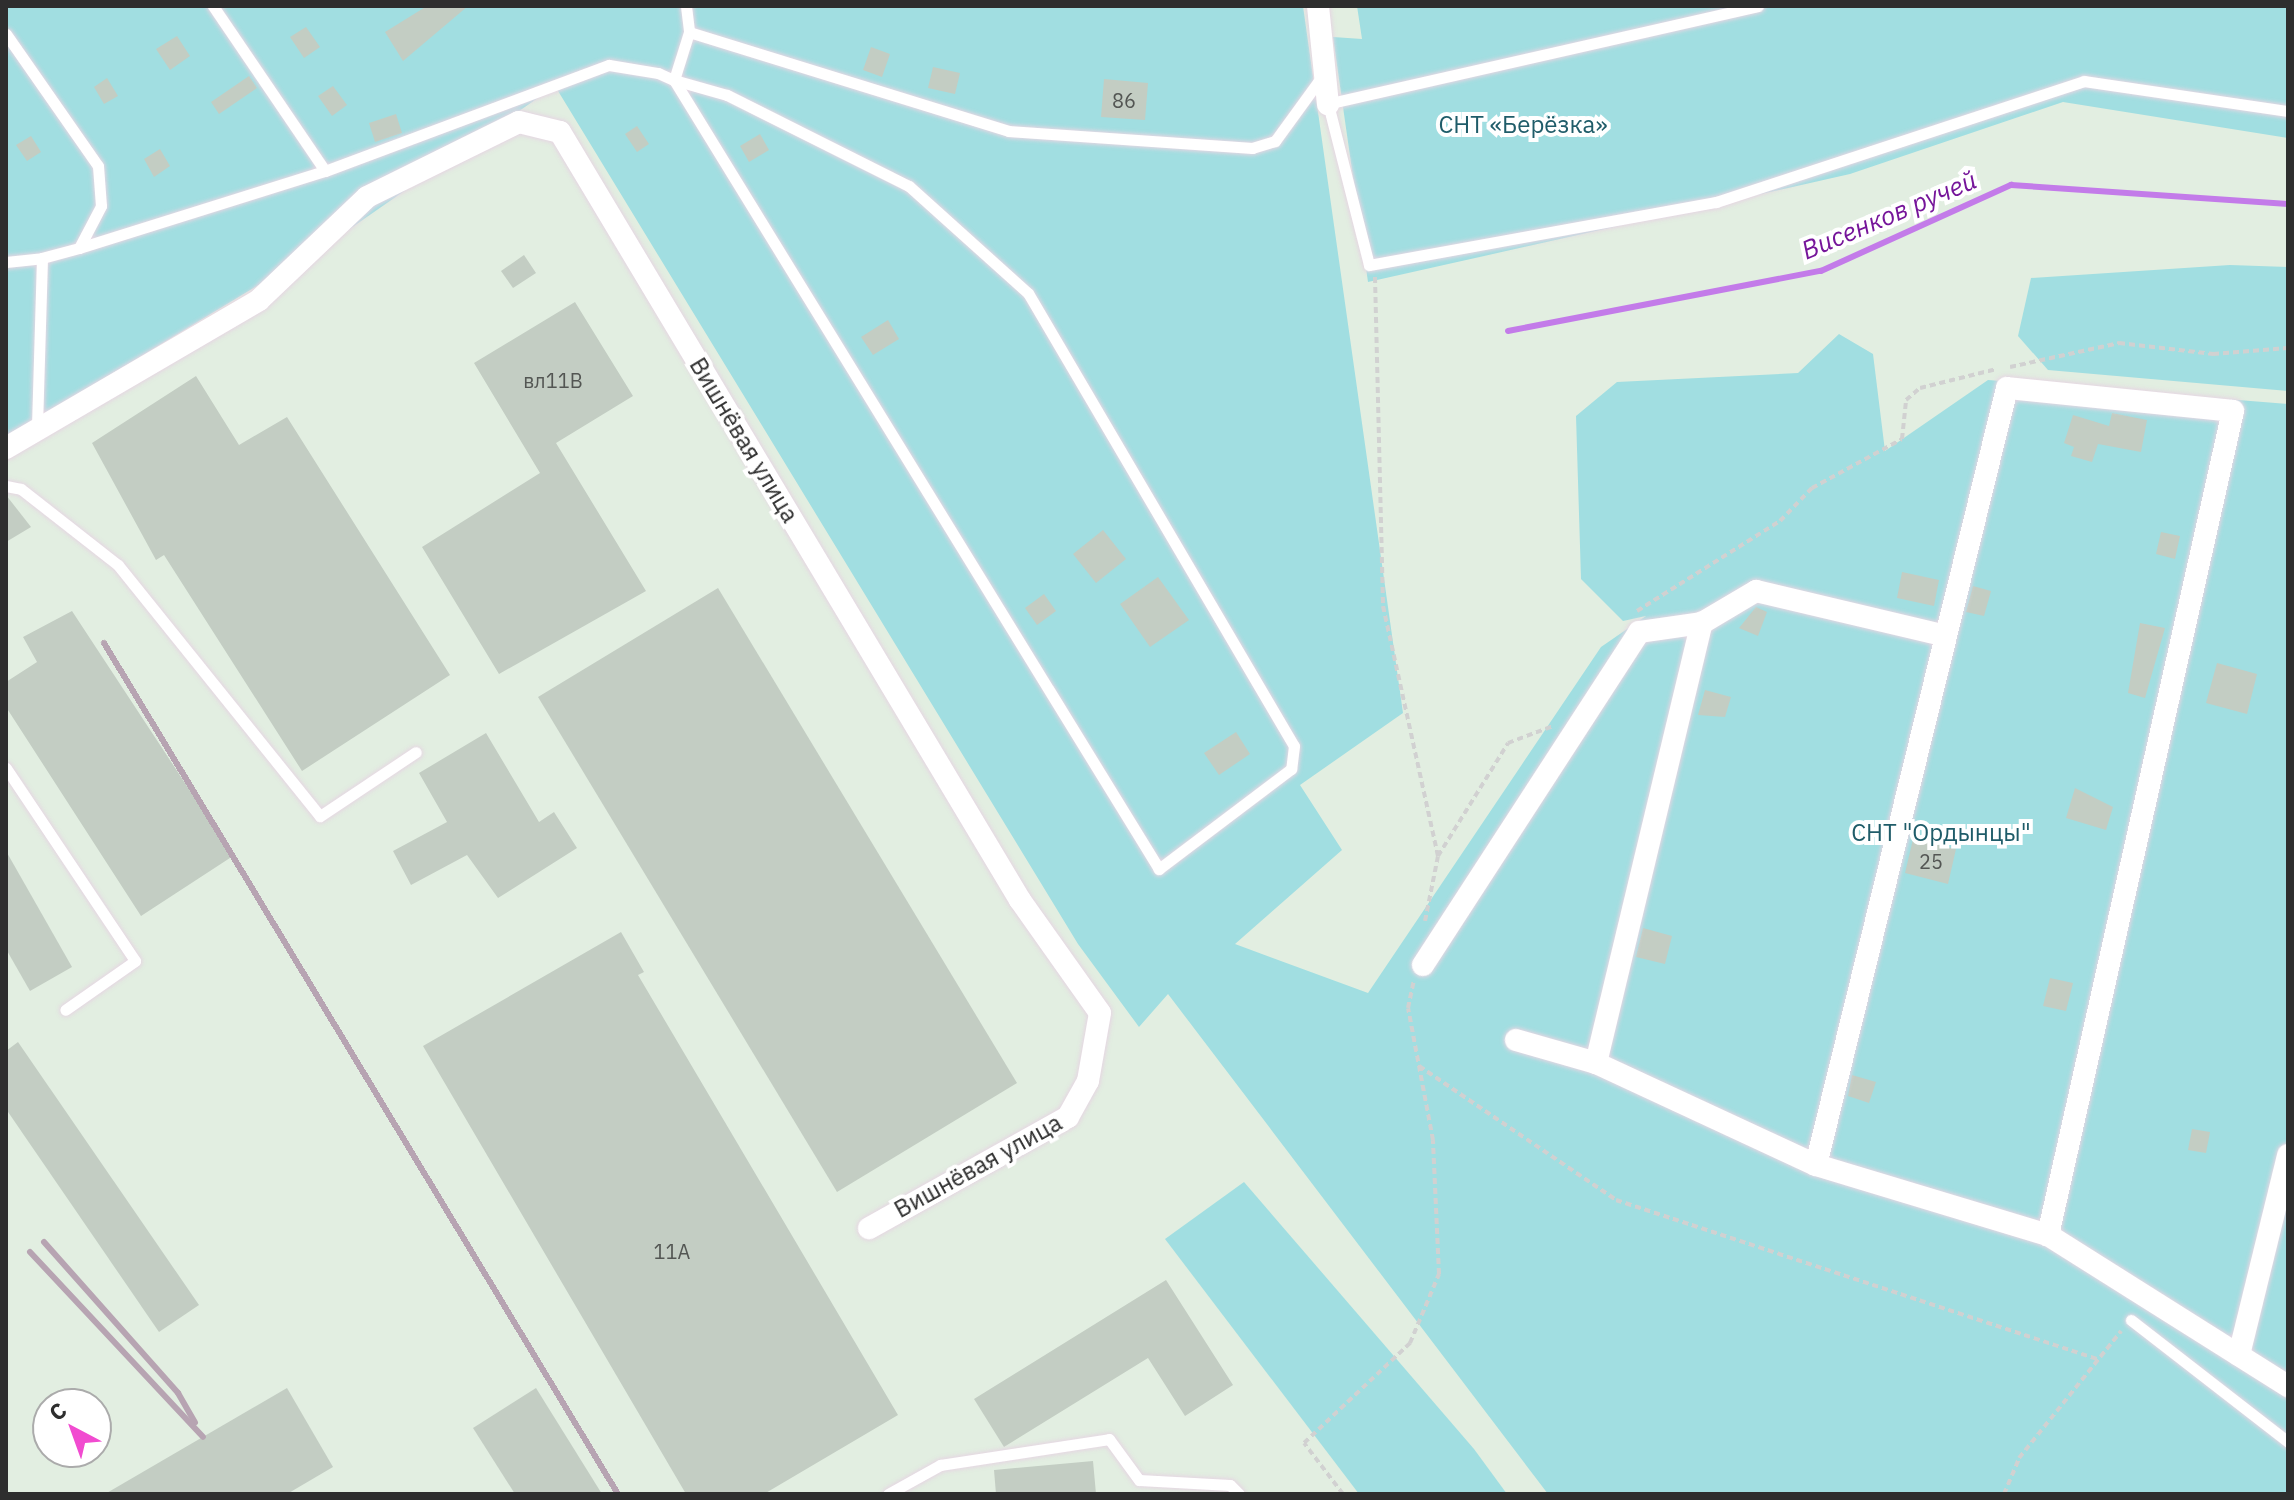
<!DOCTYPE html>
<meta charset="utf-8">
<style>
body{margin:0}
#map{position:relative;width:2294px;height:1500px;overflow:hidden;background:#e2eee1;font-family:"IBM Plex Sans",sans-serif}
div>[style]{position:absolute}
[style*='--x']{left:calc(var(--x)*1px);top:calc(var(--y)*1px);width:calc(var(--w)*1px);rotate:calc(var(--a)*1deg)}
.green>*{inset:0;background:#a1dee1}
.stream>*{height:6px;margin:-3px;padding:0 3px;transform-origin:3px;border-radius:3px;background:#c37be9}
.building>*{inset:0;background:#c3cdc3}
.path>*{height:4px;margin-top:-2px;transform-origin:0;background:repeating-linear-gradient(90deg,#d1d1d1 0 6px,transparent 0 10px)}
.roads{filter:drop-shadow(0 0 2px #e5d6e2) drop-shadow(0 0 2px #e5d6e2)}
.lane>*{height:11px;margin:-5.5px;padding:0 5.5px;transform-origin:5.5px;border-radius:5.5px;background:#fff}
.street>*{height:22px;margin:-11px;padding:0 11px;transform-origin:11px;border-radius:11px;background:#fff}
.rail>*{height:6px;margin:-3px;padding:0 3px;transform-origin:3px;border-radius:3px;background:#b7a4b2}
span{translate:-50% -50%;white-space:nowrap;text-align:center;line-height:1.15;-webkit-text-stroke:8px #fff;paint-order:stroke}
.number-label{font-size:20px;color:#535653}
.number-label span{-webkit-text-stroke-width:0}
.park-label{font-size:24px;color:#1f5c69}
.street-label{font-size:24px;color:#2e2e2e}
.water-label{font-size:26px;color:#76159a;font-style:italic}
.frame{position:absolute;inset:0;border:8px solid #2e2e2e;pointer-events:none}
.north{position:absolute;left:32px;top:1388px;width:80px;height:80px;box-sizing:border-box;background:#fff;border:2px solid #ababab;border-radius:50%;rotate:319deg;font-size:22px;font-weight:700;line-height:32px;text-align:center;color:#2e2e2e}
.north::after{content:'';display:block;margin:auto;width:28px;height:36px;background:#f14bd0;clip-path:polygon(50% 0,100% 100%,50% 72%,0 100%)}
</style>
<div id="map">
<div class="green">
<i style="clip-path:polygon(6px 6px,1303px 6px,1403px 713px,1300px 785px,1342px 850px,1235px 944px,1368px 993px,1601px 647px,1646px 616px,1623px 621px,1581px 579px,1576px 416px,1617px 382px,1798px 373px,1839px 334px,1873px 354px,1885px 451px,1988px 380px,2288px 404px,2288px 1494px,1548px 1494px,1168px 994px,1139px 1027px,1078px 944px,555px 86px,341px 235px,6px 438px)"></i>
<i style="clip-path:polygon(1357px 6px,2288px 6px,2288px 138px,2063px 102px,1850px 174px,1368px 282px,1333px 37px,1362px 39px)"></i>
<i style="clip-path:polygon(2230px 265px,2288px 267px,2288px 391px,2048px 370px,2018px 336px,2031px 278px)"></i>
<i style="clip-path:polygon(1244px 1182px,1474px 1449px,1507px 1494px,1359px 1494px,1165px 1239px)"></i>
</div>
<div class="stream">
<i style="--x:1508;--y:331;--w:319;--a:-10.9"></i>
<i style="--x:1821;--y:271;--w:209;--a:-24.4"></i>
<i style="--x:2011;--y:185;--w:278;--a:3.9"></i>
</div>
<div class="building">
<i style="clip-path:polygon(427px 6px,468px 6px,403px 61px,385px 32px)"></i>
<i style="clip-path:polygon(306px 27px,320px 47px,304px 58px,290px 37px)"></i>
<i style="clip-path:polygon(177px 36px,190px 56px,170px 70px,156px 49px)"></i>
<i style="clip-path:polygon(871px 47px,890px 54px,882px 77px,863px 70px)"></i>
<i style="clip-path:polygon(933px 67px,960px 73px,955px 94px,928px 88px)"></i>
<i style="clip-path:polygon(249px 76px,257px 88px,219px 114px,211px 102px)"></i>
<i style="clip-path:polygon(107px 78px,118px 96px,104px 104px,94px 87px)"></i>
<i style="clip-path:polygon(1104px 79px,1148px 83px,1145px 120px,1101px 117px)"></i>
<i style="clip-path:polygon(333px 86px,347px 105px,332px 116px,318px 96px)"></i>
<i style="clip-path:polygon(396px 114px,402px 133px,375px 142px,369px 123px)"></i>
<i style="clip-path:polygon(637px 126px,649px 144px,637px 152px,625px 134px)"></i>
<i style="clip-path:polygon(760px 134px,769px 150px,749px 162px,740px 146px)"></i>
<i style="clip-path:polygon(31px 136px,41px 152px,27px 161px,16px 145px)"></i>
<i style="clip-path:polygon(160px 149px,170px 166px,154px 177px,144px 159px)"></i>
<i style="clip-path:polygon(524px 255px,536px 273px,513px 288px,501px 271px)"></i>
<i style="clip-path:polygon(575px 302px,633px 396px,556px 443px,646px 591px,499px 674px,422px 547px,540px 473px,474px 363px)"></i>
<i style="clip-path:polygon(888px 320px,899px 339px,873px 355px,861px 337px)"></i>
<i style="clip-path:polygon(196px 376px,239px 445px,287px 417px,450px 675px,302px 771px,164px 555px,156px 560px,92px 443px)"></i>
<i style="clip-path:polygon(2112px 413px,2147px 420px,2141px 452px,2098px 444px,2092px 462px,2071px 456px,2074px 447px,2064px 443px,2073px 415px,2109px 426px)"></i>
<i style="clip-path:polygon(6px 495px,31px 527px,6px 542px)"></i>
<i style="clip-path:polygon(1103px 530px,1126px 559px,1096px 583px,1073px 554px)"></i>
<i style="clip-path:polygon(2161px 532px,2180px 536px,2175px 559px,2156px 554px)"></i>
<i style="clip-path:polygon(1902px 572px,1939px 580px,1934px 606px,1897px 598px)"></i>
<i style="clip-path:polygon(1158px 577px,1189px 620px,1150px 647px,1120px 604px)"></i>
<i style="clip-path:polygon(1973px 586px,1991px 591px,1984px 616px,1966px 612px)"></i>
<i style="clip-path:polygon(718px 588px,1017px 1083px,837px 1192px,538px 697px)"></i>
<i style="clip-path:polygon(1044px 594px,1056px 611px,1037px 625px,1025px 608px)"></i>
<i style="clip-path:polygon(1756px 607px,1767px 612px,1758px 636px,1739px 628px)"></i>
<i style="clip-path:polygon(72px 611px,233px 856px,141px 916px,6px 707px,6px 682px,37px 662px,23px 637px)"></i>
<i style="clip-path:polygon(2140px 623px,2165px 628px,2145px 698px,2128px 693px)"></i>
<i style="clip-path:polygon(2217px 663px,2257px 674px,2247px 714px,2206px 703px)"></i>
<i style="clip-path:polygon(1705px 690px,1731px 697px,1725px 717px,1698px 715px)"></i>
<i style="clip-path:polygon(1236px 732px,1250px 754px,1219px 775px,1204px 753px)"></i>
<i style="clip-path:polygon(486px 733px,539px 822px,554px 812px,577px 848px,498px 898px,467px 855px,411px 885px,393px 851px,447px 822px,419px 773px)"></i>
<i style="clip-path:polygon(2075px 788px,2113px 807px,2106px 830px,2066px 818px)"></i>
<i style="clip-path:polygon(1913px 839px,1956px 849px,1948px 884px,1905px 873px)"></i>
<i style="clip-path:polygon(6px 851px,72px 967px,30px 991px,6px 949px)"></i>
<i style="clip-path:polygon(1643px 928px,1672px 936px,1665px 964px,1636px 957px)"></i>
<i style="clip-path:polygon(621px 932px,644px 972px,638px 975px,898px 1415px,764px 1494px,686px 1494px,423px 1046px)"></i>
<i style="clip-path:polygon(2050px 978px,2073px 983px,2066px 1011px,2043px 1006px)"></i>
<i style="clip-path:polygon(18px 1042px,199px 1305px,159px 1332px,6px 1109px,6px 1051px)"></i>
<i style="clip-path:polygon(1852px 1075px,1876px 1082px,1869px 1103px,1848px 1096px)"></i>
<i style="clip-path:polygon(2192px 1129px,2210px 1132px,2206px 1153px,2188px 1150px)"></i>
<i style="clip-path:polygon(1166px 1280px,1233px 1385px,1185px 1416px,1148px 1358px,1004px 1447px,974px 1399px)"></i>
<i style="clip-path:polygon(287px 1388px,333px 1467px,287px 1494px,105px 1494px)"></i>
<i style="clip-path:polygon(536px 1388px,602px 1494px,515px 1494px,473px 1428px)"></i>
<i style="clip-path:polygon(1093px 1461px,1096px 1494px,996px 1494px,994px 1470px)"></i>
</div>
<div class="path">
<i style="--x:1375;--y:277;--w:329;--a:88.6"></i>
<i style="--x:1383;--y:606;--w:256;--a:77.6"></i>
<i style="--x:2010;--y:367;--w:112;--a:-12.4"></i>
<i style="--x:2119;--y:343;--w:95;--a:6.7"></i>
<i style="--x:2213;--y:354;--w:75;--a:-4.6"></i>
<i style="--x:1637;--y:611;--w:169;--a:-32.2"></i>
<i style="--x:1780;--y:521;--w:46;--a:-45.9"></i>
<i style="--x:1812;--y:488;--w:102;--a:-28.6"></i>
<i style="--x:1902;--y:439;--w:39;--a:-84"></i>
<i style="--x:1906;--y:400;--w:18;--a:-41"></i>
<i style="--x:1920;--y:388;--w:79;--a:-13.9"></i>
<i style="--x:1425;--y:921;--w:66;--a:-78.7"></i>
<i style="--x:1438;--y:856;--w:133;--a:-58.2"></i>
<i style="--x:1508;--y:743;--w:48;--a:-20.7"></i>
<i style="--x:1419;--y:1066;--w:238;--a:34.2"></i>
<i style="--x:1616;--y:1200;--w:507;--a:18.29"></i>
<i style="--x:1343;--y:1494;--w:64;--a:-127.4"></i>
<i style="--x:1304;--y:1443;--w:146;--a:-43.3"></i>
<i style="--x:1410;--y:1343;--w:75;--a:-67.2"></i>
<i style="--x:1439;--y:1274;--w:134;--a:-92.6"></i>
<i style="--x:1433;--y:1140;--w:134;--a:-100.7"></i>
<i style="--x:1408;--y:1008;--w:29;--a:-78"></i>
<i style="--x:2004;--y:1494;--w:39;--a:-67"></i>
<i style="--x:2019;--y:1458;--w:163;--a:-51.2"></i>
</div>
<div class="roads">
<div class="lane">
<i style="--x:213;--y:6;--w:199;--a:55.8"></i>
<i style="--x:686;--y:6;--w:26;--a:83"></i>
<i style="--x:689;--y:32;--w:334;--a:17.2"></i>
<i style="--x:1008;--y:131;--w:245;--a:4"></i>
<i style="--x:1252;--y:148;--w:24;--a:-17"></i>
<i style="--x:1275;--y:141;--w:82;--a:-54"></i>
<i style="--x:1758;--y:6;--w:441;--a:167.2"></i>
<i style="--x:1328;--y:104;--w:166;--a:75.7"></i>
<i style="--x:1369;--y:265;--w:353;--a:-10.3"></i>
<i style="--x:1716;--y:202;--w:387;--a:-18.2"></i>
<i style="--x:2084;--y:81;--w:206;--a:8.4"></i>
<i style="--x:6;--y:34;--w:161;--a:55.1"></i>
<i style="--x:98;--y:166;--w:40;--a:85.7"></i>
<i style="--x:101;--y:206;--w:47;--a:117.6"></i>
<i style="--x:79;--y:248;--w:38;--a:165"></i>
<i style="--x:42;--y:258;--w:171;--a:91.7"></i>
<i style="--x:79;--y:248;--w:258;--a:-17.4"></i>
<i style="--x:325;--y:171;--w:303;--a:-20.5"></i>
<i style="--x:609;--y:65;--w:50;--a:9.3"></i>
<i style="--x:658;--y:73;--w:17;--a:24"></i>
<i style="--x:674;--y:80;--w:55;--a:15.8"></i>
<i style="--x:727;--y:95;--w:203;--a:26.6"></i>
<i style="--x:909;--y:186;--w:160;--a:42"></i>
<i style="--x:1028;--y:293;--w:525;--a:59.58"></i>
<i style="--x:1294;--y:746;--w:23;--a:97"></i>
<i style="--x:1291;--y:769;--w:166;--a:142.9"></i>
<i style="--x:1159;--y:869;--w:926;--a:-121.58"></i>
<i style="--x:674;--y:80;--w:50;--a:-72.6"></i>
<i style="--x:6;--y:262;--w:36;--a:-6"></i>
<i style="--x:6;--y:486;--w:15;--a:11"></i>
<i style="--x:21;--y:489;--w:123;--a:38.1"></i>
<i style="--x:118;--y:565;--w:322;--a:51.2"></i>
<i style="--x:320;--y:816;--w:115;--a:-33.7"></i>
<i style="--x:6;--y:768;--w:232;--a:56.2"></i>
<i style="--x:135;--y:961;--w:85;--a:145"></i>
<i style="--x:2131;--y:1320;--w:199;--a:37.8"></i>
<i style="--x:888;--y:1494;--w:60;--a:-29.1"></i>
<i style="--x:940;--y:1465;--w:171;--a:-8.7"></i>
<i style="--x:1109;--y:1439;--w:51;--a:53.8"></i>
<i style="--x:1139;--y:1480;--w:91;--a:3.1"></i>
<i style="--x:1230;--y:1485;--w:13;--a:45"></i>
</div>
<div class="street">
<i style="--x:1318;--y:6;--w:99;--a:84.2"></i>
<i style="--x:6;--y:448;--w:293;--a:-30.3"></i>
<i style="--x:259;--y:300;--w:149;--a:-43.6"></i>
<i style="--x:367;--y:197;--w:169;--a:-26.3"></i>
<i style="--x:519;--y:122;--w:42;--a:13.7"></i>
<i style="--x:560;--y:132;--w:895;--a:59.08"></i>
<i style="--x:1020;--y:900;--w:138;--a:54.7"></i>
<i style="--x:1100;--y:1013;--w:69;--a:100"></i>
<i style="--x:1088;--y:1081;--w:41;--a:119.1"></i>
<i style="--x:1068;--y:1117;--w:228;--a:150.8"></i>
<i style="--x:1423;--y:965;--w:397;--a:-57"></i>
<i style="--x:1639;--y:632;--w:64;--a:-8.1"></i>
<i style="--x:1516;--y:1040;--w:83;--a:16"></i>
<i style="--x:1596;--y:1063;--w:242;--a:24.9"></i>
<i style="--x:1816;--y:1165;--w:242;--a:16.8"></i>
<i style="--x:2048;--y:1235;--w:284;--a:32.2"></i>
<i style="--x:1596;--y:1063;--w:453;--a:-76.5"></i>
<i style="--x:1702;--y:623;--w:63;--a:-30.7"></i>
<i style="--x:1756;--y:591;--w:195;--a:13.3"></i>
<i style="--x:1816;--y:1165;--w:800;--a:-76.19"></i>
<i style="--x:2007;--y:388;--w:227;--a:5.8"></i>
<i style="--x:2233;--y:411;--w:845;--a:102.65"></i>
<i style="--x:2239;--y:1355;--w:206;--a:-76.2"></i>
</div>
</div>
<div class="rail">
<i style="--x:104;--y:643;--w:994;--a:58.87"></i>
<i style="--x:44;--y:1242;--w:202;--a:48.4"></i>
<i style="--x:178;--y:1393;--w:34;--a:60"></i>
<i style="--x:30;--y:1252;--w:253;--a:46.9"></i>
</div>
<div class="number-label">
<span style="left:1124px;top:100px">86</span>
<span style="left:553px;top:380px">вл11В</span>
<span style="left:1931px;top:861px">25</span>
<span style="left:672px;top:1251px">11А</span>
</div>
<div class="park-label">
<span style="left:1523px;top:125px">СНТ «Берёзка»</span>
<span style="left:1941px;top:833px">СНТ "Ордынцы"</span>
</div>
<div class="street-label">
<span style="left:744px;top:440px;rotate:59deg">Вишнёвая улица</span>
<span style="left:978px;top:1166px;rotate:-29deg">Вишнёвая улица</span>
</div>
<div class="water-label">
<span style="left:1889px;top:215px;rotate:-23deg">Висенков ручей</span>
</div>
<div class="frame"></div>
<div class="north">С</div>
</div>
